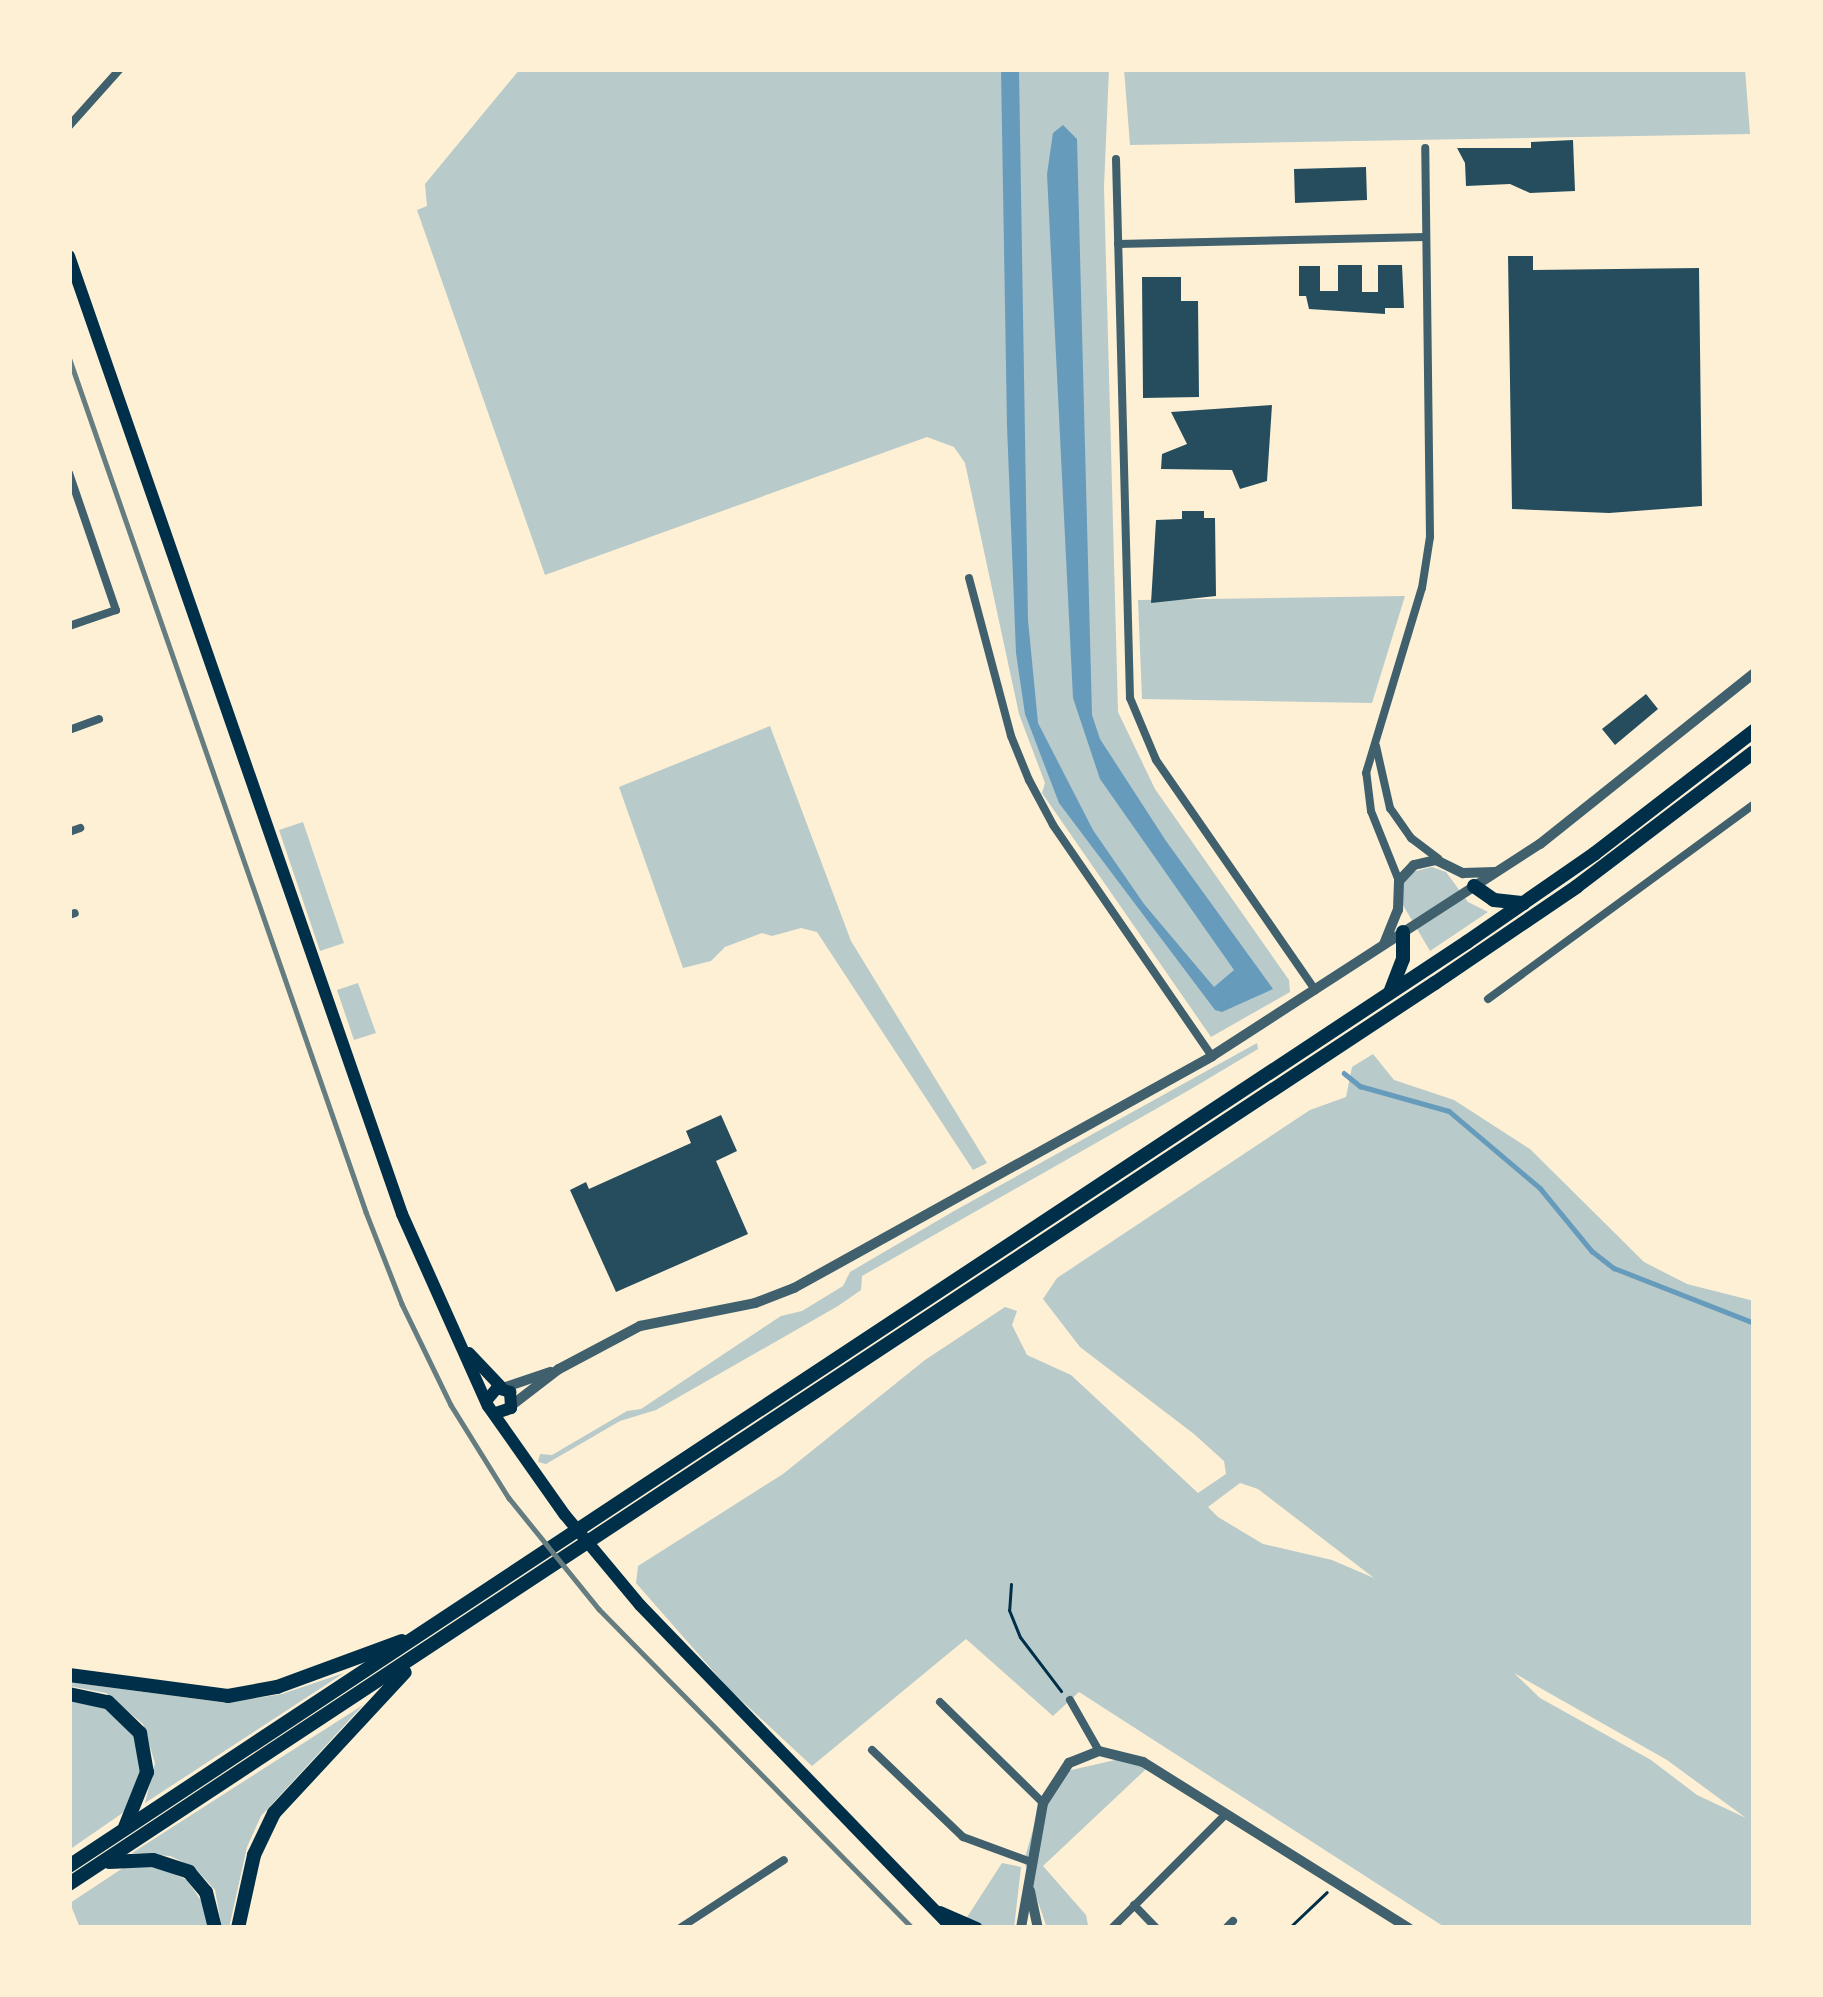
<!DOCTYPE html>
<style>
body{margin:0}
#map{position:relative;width:1823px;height:1997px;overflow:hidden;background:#fdf0d5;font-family:"Exo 2",sans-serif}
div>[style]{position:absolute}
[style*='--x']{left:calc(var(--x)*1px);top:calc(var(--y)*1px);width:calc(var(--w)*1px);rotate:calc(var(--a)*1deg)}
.green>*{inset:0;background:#b9caca}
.water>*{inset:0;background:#669bbc}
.stream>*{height:4.5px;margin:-2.25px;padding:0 2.25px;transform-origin:2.25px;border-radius:2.25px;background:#669bbc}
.building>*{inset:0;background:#264d5e}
.path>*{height:3px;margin:-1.5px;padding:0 1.5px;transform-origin:1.5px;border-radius:1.5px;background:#003049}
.minor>*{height:8px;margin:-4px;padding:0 4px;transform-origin:4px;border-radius:4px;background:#3f606c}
.tertiary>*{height:10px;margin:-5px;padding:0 5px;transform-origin:5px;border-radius:5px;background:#3f606c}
.secondary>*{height:12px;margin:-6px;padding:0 6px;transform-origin:6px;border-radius:6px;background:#003049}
.trunk>*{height:14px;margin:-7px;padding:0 7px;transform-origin:7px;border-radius:7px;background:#003049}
.rail>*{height:4.5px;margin:-2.25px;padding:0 2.25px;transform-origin:2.25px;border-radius:2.25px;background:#657d81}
span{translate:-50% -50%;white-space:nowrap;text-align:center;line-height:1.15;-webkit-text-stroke:12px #fdf0d5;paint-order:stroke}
.frame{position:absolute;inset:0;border:72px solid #fdf0d5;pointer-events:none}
</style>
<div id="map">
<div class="green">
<i style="clip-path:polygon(520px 69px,1109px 69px,1104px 187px,1118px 712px,1155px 789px,1289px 980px,1290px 992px,1211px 1037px,1042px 793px,1045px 783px,1019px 714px,965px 463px,954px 447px,927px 437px,545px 575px,417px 210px,427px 206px,425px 184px)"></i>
<i style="clip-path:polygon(1124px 69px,1745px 69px,1750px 134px,1130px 145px)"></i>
<i style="clip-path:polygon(1405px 596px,1372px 703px,1142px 699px,1138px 600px)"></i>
<i style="clip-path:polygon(770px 726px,851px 941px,987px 1163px,973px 1170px,817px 932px,801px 928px,772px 936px,762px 933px,725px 947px,711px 961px,683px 968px,619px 787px)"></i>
<i style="clip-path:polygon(303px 822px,344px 943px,320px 951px,279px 830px)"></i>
<i style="clip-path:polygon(1432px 867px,1446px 872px,1468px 902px,1488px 912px,1430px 951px,1400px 900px,1400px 887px,1412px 872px)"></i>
<i style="clip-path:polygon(358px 983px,376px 1033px,354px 1040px,337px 990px)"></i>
<i style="clip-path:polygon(1257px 1043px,1258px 1049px,1191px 1089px,862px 1276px,861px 1290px,838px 1306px,656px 1410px,620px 1421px,546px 1464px,538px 1462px,540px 1454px,552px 1455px,627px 1411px,641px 1409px,781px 1316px,802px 1311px,843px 1286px,850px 1272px,954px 1211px)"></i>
<i style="clip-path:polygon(evenodd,1373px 1054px,1394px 1080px,1454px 1100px,1530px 1149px,1644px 1262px,1687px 1284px,1754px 1301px,1754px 1928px,1446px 1928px,1079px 1692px,1053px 1716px,966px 1639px,812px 1766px,729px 1689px,636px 1583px,638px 1566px,783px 1474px,925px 1360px,1005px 1307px,1017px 1311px,1012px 1325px,1027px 1355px,1071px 1375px,1198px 1493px,1226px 1474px,1224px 1461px,1194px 1434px,1080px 1347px,1043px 1299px,1057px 1278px,1310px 1110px,1346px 1097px,1352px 1067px,1373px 1054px,1240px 1483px,1258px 1489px,1374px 1578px,1332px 1560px,1263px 1544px,1218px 1517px,1208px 1507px,1240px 1483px,1373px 1054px,1514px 1673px,1667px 1760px,1746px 1818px,1697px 1795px,1651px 1760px,1540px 1698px,1514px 1673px)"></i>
<i style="clip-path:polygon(344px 1673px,145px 1803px,155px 1763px,143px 1724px,106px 1693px,69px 1686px,69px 1682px,227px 1703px,282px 1694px)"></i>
<i style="clip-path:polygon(69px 1701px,106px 1708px,119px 1717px,137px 1740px,142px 1766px,124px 1812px,69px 1850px)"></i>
<i style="clip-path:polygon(363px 1705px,261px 1816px,247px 1847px,229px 1928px,222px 1928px,215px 1890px,194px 1867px,170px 1856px,132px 1853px)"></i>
<i style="clip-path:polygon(1124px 1758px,1146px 1769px,1043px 1866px,1086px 1915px,1088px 1925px,1047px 1928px,1024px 1861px,1043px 1794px,1067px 1771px)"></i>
<i style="clip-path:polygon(1002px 1863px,1021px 1867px,1014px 1928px,960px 1928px)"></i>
<i style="clip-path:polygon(129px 1864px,151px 1864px,187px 1880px,204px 1905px,209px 1928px,80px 1928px,70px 1903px)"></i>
</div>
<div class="water">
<i style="clip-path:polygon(1001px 69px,1019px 69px,1028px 620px,1038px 723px,1093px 830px,1144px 904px,1214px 987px,1234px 970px,1100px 779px,1073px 698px,1047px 174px,1053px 133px,1063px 125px,1077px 139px,1092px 715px,1100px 739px,1166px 841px,1273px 989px,1222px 1012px,1215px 1010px,1059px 803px,1025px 714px,1016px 653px,1007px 426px)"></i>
</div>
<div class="stream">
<i style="--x:1344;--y:1073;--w:21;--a:39"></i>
<i style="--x:1360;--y:1086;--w:92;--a:15.7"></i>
<i style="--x:1449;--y:1111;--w:119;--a:40.2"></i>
<i style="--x:1540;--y:1188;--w:82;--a:50.5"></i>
<i style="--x:1592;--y:1251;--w:28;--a:38"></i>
<i style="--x:1614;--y:1268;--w:150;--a:21.4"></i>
</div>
<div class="building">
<i style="clip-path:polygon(1573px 140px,1575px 191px,1530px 193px,1510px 184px,1466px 186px,1465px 163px,1457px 148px,1531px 148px,1531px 142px)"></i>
<i style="clip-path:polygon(1366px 167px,1367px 200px,1295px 203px,1294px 169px)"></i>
<i style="clip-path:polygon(1508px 256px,1533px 256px,1533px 270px,1699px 268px,1702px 506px,1609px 513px,1512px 509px)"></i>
<i style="clip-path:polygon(1338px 265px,1362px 265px,1362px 292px,1378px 292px,1378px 265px,1402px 265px,1404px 308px,1385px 308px,1385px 314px,1309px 309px,1306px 296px,1299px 296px,1299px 266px,1320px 266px,1320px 291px,1338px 291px)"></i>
<i style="clip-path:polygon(1142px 277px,1181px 277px,1181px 301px,1198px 301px,1199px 397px,1143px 398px)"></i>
<i style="clip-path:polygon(1272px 405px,1267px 481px,1240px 489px,1232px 470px,1161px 469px,1162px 454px,1187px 444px,1171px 412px)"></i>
<i style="clip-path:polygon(1182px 511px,1204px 511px,1204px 518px,1215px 518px,1216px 596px,1151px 603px,1156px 520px,1182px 519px)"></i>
<i style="clip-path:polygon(1646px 694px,1658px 709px,1615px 745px,1602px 729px)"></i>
<i style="clip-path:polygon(721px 1115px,737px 1151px,716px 1161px,748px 1234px,616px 1292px,570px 1190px,586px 1182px,589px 1189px,691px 1143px,686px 1131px)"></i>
</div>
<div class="path">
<i style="--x:1011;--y:1584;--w:26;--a:94"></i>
<i style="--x:1009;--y:1610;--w:29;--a:68"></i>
<i style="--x:1020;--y:1637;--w:68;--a:52.8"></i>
<i style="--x:1289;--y:1928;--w:52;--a:-43.5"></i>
</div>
<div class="minor">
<i style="--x:69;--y:126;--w:76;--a:-48.2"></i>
<i style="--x:1116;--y:159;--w:539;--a:88.51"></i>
<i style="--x:1130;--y:698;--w:67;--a:67.2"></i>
<i style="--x:1156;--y:760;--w:280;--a:55.3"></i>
<i style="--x:1118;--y:244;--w:308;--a:-1.3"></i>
<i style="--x:69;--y:473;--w:145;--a:71.1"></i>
<i style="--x:116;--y:610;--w:50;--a:161.2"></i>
<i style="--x:969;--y:578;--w:163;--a:75.1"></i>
<i style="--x:1011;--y:736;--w:48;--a:67.8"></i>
<i style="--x:1029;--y:780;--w:51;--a:61.9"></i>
<i style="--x:1053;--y:825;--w:280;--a:55.5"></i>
<i style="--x:69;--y:730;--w:32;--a:-20"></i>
<i style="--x:1376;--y:746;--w:64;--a:77.3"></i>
<i style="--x:1390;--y:808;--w:37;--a:55"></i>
<i style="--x:1411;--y:838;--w:34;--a:37"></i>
<i style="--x:69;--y:832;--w:12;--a:-20"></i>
<i style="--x:1399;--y:881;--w:75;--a:-111.8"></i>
<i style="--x:1371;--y:811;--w:38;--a:-97"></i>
<i style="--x:1366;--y:773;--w:193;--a:-73.2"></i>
<i style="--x:1422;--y:588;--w:52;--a:-81.1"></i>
<i style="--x:1430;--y:537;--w:389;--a:-90.7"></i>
<i style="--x:69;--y:915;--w:6;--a:-18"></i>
<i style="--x:1488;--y:999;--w:330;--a:-36.2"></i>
<i style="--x:1070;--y:1700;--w:59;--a:60.4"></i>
<i style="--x:940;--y:1702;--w:144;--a:44.4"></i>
<i style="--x:872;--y:1750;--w:126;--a:43.7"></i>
<i style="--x:963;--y:1837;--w:72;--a:20.2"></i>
<i style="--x:1134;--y:1905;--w:32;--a:46"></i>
<i style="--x:680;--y:1928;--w:124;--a:-33.2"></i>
<i style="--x:1112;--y:1928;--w:161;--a:-45"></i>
<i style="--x:1226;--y:1928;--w:10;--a:-45"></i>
</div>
<div class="tertiary">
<i style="--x:1384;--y:944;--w:37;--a:-68"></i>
<i style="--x:1398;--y:910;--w:29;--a:-88"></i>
<i style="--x:1399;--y:881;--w:22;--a:-47"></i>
<i style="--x:1414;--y:865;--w:23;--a:-13"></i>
<i style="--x:1436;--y:860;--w:30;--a:26"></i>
<i style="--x:1463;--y:873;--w:32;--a:-2"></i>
<i style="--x:503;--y:1388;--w:50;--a:-18.8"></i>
<i style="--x:512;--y:1405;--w:59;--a:-37.5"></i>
<i style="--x:559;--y:1369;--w:92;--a:-28"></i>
<i style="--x:640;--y:1326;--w:117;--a:-11.3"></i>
<i style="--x:755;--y:1303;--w:42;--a:-21"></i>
<i style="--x:794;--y:1288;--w:478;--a:-29"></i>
<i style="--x:1212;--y:1056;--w:391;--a:-32.9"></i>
<i style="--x:1540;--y:844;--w:274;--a:-38.6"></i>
<i style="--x:1030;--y:1891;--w:38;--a:78"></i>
<i style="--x:1021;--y:1928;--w:127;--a:-80"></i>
<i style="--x:1043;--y:1803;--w:48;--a:-57"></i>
<i style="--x:1069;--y:1763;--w:32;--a:-22"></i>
<i style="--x:1099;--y:1751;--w:45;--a:14"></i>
<i style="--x:1143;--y:1762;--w:314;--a:32"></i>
</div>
<div class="secondary">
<i style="--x:69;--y:256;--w:1014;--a:70.83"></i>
<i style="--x:402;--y:1214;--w:210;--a:65.9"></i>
<i style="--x:488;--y:1406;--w:133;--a:54.8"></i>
<i style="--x:565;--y:1515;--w:117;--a:50.2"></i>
<i style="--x:640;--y:1605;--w:449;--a:46"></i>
<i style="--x:469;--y:1353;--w:47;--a:46.7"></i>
<i style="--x:487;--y:1400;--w:16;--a:-50"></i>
<i style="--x:497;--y:1388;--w:14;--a:17"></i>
<i style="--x:510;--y:1392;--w:16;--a:86"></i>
<i style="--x:511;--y:1408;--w:16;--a:162"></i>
<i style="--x:940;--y:1912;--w:40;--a:23.4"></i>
</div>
<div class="trunk">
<i style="--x:1474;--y:886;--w:24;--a:35"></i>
<i style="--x:1494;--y:900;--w:30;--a:6"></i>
<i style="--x:1391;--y:990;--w:33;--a:-69"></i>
<i style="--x:1403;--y:959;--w:27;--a:-90"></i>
<i style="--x:69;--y:1675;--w:160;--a:7.5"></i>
<i style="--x:228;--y:1696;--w:50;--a:-10.4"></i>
<i style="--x:277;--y:1687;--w:133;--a:-20.2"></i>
<i style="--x:69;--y:1694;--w:40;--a:12"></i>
<i style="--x:108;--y:1702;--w:45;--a:44.1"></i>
<i style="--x:140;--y:1733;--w:40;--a:80"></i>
<i style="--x:147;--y:1772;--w:59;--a:111.8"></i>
<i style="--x:109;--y:1862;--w:44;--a:-2.6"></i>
<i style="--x:153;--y:1860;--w:38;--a:18"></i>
<i style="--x:189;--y:1872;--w:26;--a:50"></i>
<i style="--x:206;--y:1892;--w:37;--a:76"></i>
<i style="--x:69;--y:1866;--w:1676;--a:-33.46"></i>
<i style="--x:1467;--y:942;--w:155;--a:-34.7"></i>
<i style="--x:1594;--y:854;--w:202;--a:-37.6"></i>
<i style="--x:69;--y:1884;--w:1636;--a:-33.41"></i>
<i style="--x:1435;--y:983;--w:171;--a:-34.2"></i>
<i style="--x:1576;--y:887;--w:223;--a:-37.2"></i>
<i style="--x:238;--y:1928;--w:75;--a:-77.6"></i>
<i style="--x:254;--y:1855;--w:47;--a:-64.5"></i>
<i style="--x:274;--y:1813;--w:192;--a:-47.1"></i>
</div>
<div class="rail">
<i style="--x:69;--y:357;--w:905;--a:70.84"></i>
<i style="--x:366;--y:1212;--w:99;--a:68.6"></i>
<i style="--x:402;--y:1304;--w:112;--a:64.1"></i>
<i style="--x:451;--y:1405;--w:110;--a:58.1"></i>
<i style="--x:509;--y:1498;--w:143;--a:51"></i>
<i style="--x:599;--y:1609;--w:448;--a:45.5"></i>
</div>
<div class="frame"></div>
</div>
